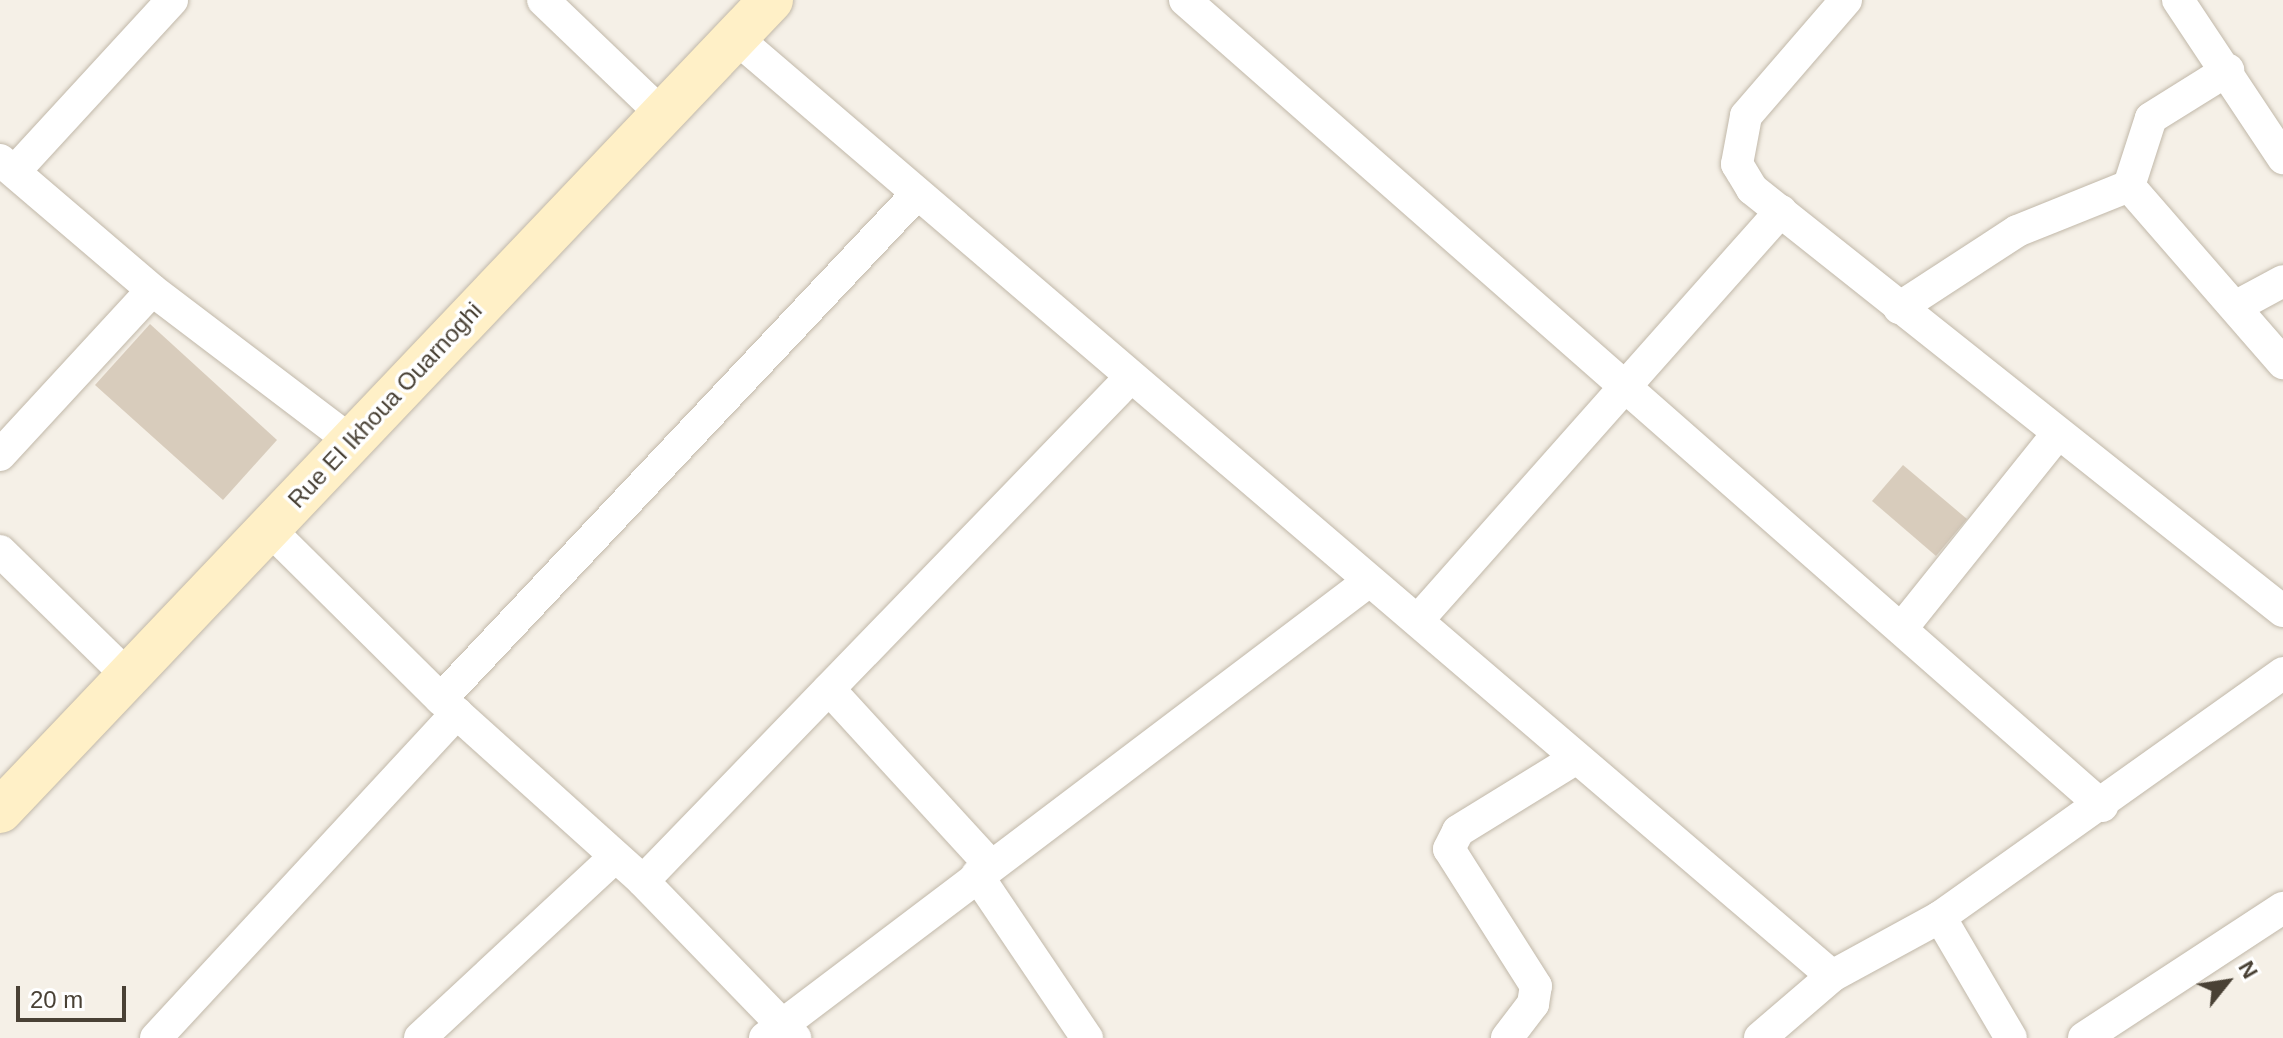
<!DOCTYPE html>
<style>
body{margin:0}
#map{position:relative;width:2283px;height:1038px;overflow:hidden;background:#f5f0e7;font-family:Arial,sans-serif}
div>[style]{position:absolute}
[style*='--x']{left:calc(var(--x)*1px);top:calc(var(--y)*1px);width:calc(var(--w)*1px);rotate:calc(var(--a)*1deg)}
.building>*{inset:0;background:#d8ccbc}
.roads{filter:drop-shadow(0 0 2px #c1b8a9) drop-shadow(0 0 2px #c1b8a9)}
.street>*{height:32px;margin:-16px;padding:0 16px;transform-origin:16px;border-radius:16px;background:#fff}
.secondary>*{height:44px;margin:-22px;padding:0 22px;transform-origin:22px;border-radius:22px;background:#fff0c7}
span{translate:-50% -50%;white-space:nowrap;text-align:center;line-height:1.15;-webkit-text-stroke:7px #fff;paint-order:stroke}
.street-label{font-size:24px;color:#494135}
.north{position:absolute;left:2187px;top:942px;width:80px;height:80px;-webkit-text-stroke:6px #fff;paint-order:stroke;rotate:60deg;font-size:22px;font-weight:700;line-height:32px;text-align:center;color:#494135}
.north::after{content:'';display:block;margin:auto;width:28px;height:36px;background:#494135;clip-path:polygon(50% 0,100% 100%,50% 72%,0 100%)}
.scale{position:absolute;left:16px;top:986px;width:110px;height:36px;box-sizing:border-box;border:4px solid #494135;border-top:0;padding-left:10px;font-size:24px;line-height:28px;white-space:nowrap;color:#494135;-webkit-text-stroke:6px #fff;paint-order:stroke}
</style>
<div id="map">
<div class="building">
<i style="clip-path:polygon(150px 324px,277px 440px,223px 500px,95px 385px)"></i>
<i style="clip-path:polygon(1903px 465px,1967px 519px,1936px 556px,1872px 501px)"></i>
</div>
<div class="roads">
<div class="street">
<i style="--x:543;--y:0;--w:163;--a:43.8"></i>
<i style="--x:1185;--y:0;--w:1221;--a:41.31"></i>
<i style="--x:1846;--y:0;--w:153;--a:130.8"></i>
<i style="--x:1746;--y:116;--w:49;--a:100.6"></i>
<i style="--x:1737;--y:164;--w:29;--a:59"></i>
<i style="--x:1752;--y:189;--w:678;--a:38.48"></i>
<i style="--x:2178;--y:0;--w:190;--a:56.4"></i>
<i style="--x:735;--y:37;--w:1444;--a:40.56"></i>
<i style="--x:0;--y:160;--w:200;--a:40.5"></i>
<i style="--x:152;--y:290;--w:250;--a:37.2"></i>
<i style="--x:15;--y:171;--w:232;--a:-47.4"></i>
<i style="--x:2129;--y:186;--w:71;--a:-72.1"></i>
<i style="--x:2151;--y:118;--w:91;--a:-31.9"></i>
<i style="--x:2237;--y:306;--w:52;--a:-28.5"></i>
<i style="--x:1899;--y:308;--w:141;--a:-33.1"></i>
<i style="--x:2017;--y:231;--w:121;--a:-21.9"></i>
<i style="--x:2129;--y:186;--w:235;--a:49"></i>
<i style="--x:0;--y:455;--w:224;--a:-47.3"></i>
<i style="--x:270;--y:530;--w:240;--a:44.7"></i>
<i style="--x:441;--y:699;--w:272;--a:42"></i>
<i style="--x:643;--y:881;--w:219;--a:45.9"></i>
<i style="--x:0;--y:551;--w:179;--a:44.3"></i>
<i style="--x:1418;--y:620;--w:547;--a:-48.41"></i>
<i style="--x:1902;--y:628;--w:246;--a:-51.3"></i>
<i style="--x:829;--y:689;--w:239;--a:47.5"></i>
<i style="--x:441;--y:699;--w:691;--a:-46.7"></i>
<i style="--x:977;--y:875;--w:197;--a:56"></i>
<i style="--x:643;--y:881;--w:697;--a:-45.93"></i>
<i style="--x:1940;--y:917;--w:140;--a:59.6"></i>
<i style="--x:156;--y:1038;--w:443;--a:-47.2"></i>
<i style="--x:420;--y:1038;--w:266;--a:-42.9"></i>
<i style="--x:765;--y:1038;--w:757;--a:-37.11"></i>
<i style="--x:1507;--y:1038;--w:43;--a:-52.6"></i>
<i style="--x:1533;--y:1004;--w:18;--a:-81"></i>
<i style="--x:1536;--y:986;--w:162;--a:-122.4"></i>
<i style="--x:1449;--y:849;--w:20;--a:-63"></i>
<i style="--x:1458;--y:831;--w:137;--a:-31.6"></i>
<i style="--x:1760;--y:1038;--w:95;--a:-40.7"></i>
<i style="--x:1832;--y:976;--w:123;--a:-28.6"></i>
<i style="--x:1940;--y:917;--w:421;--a:-35.4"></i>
<i style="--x:2084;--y:1038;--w:238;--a:-33.2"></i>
</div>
<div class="secondary">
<i style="--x:0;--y:811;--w:1119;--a:-46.45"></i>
</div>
</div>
<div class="street-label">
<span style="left:385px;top:405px;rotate:-47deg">Rue EI Ikhoua Ouarnoghi</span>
</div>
<div class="north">N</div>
<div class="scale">20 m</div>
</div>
